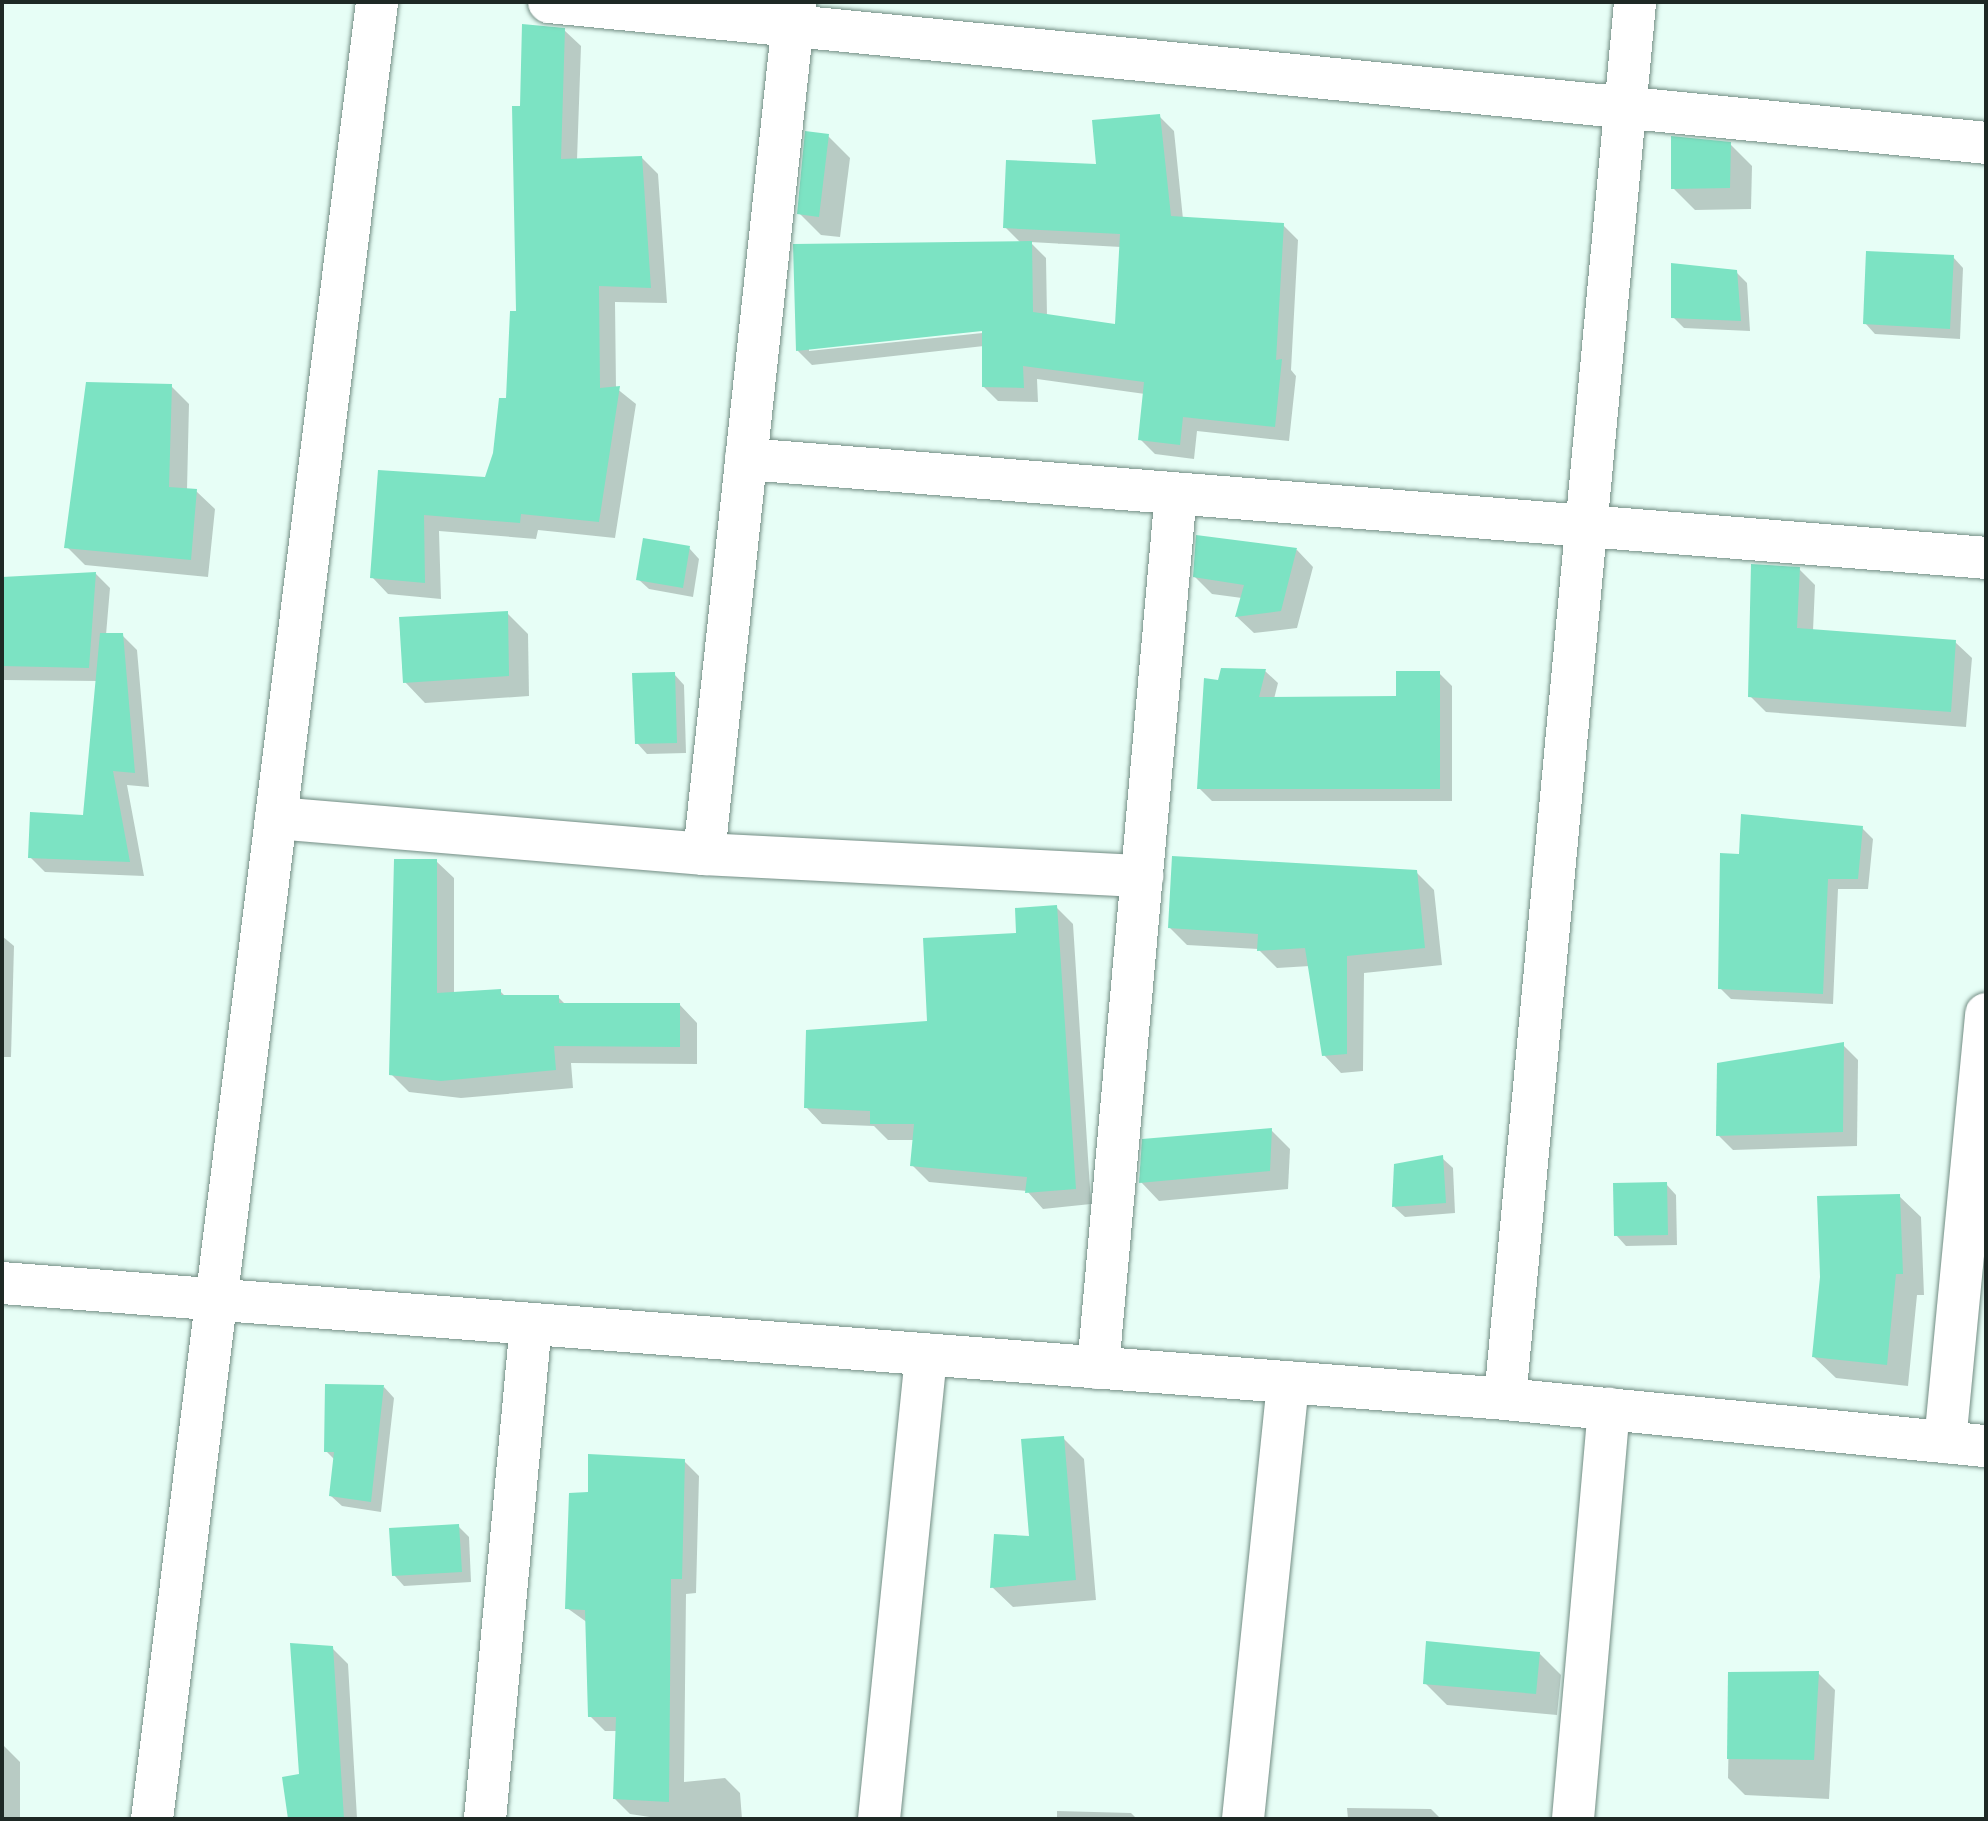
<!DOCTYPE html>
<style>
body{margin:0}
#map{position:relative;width:1988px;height:1821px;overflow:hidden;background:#e7fef6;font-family:Rubik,sans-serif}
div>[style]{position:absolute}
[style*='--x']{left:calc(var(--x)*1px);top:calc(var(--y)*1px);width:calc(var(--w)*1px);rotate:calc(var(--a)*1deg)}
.shadow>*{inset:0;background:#0003}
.building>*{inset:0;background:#7ce3c3}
.roads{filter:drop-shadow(0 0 2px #728c83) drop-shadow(0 0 2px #728c83)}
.street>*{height:42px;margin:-21px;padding:0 21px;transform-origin:21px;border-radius:21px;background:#fff}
span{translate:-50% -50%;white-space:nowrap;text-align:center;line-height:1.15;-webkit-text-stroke:6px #e7fef6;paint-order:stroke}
.frame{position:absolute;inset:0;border:4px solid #1e2925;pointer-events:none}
</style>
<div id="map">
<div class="shadow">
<i style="clip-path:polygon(564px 30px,581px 46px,577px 160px,642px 158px,658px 174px,667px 303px,615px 302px,616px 388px,636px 404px,615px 538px,538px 530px,536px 539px,439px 531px,441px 599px,388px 594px,372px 577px,380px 472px,487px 479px,508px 401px,519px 313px,522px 108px)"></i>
<i style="clip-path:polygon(evenodd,1159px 116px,1174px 131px,1183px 219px,1283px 225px,1298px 240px,1291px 370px,1296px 376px,1289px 441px,1197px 431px,1194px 459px,1155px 454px,1140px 439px,1145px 394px,1037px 379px,1038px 402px,998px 401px,984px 387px,984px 346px,812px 365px,797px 350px,1021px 243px,1005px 227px,1098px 166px,1159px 116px,1030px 242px,1121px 247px,1117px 326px,1047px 316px,1046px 258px,1030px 242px,1159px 116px,992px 328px,992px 332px,809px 351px,809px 347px,992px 328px)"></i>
<i style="clip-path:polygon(828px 136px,850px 158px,840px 237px,821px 235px,799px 213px)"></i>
<i style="clip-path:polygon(1730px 144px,1752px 166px,1751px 209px,1695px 210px,1673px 188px)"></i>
<i style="clip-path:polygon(1953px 257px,1963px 268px,1960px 339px,1875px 334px,1865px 323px)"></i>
<i style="clip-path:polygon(1736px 272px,1747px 283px,1750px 331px,1684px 328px,1673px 317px)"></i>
<i style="clip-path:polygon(171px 386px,189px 404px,187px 490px,196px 491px,215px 509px,208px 577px,85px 565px,67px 547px)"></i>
<i style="clip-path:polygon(689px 548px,699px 559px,693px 597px,649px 589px,638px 579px)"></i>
<i style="clip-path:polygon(1297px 550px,1313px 567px,1297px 628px,1254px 633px,1237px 617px,1242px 598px,1212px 594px,1195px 577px)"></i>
<i style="clip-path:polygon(1799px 569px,1815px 585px,1813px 631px,1955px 642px,1972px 658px,1966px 727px,1766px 712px,1750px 696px)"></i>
<i style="clip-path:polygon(96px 574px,110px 588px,106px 635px,122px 635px,137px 650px,149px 787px,127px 785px,144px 876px,45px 872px,30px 857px,84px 817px,98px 681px,2px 680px,2px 579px)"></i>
<i style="clip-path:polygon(507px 613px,528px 634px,529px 696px,425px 703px,405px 682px)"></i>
<i style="clip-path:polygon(1265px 671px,1278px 683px,1274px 699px,1398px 698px,1439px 673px,1452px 686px,1452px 801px,1212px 801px,1199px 788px,1220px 682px)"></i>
<i style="clip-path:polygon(674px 674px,684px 685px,686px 753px,647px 754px,637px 743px)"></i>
<i style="clip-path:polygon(1862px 828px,1873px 839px,1868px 889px,1838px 889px,1833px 1004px,1731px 999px,1720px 988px,1741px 856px)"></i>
<i style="clip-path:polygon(436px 861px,454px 878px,454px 994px,500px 991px,506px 997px,558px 997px,566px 1005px,680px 1005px,697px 1023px,697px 1064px,571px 1063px,573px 1088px,461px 1098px,409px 1092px,391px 1074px)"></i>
<i style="clip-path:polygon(1416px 872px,1434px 890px,1442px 965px,1364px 973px,1363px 1071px,1341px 1073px,1324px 1055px,1310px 966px,1277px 968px,1258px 949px,1187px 945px,1170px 928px)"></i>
<i style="clip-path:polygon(1056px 907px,1073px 924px,1091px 1204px,1043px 1209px,1027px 1191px,929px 1182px,913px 1166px,915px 1140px,888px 1140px,874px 1126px,822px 1124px,806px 1107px,929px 1022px,1018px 935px)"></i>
<i style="clip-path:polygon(2px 936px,14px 946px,11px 1057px,2px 1057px)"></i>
<i style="clip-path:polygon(1843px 1045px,1858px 1060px,1857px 1146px,1733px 1150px,1718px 1135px)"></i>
<i style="clip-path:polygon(1271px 1130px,1290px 1149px,1288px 1189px,1159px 1201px,1141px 1182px)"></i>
<i style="clip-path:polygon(1442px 1158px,1453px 1168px,1455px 1213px,1405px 1217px,1394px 1207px)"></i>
<i style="clip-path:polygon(1666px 1184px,1676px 1195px,1677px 1245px,1626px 1246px,1616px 1235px)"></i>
<i style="clip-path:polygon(1899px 1196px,1921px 1217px,1924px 1295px,1917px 1295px,1908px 1386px,1836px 1378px,1814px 1357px)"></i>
<i style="clip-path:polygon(384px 1387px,394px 1398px,381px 1512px,342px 1506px,331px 1496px,335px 1460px,326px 1451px)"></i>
<i style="clip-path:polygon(1063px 1438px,1084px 1459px,1096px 1600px,1013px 1607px,992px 1587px,1031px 1538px)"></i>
<i style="clip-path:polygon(684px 1461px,699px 1476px,696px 1593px,686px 1594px,684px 1782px,725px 1778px,740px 1793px,742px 1819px,663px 1819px,630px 1814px,615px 1799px,618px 1731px,605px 1731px,590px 1716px,588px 1623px,567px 1608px,589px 1494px)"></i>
<i style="clip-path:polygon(458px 1526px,469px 1537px,471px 1582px,404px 1586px,394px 1575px)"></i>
<i style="clip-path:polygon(332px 1648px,348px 1664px,357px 1818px,371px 1819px,290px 1819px)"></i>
<i style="clip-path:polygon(1539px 1653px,1561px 1675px,1557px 1715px,1447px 1705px,1425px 1683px)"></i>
<i style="clip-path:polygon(1818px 1673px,1835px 1690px,1829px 1799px,1745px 1795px,1728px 1778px,1730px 1674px)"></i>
<i style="clip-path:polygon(2px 1744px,20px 1762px,20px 1819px,2px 1819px)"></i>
<i style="clip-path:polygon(1347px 1808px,1431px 1809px,1441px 1819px,1348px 1819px)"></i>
<i style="clip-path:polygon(1057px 1811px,1131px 1813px,1137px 1819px,1057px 1819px)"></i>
</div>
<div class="building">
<i style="clip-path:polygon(522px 24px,565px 28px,561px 159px,642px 156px,651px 288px,599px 286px,600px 388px,620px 386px,599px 522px,521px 514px,520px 523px,424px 515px,425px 583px,370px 578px,378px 470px,485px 477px,493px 453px,499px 398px,506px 398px,510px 311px,516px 311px,512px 106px,520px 106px)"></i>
<i style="clip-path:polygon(1160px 114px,1171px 216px,1284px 223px,1276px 360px,1282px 359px,1275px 427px,1183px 417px,1180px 445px,1138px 440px,1144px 382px,1023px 366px,1024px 388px,982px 387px,982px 331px,796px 351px,793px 244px,1032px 241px,1033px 312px,1115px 324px,1120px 234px,1003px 228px,1006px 160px,1096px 164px,1092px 120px)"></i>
<i style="clip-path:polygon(805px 131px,829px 134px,819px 217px,797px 214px)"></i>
<i style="clip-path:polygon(1671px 136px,1731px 142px,1730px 188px,1671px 189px)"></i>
<i style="clip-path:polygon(1866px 251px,1954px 255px,1950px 329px,1863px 324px)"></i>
<i style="clip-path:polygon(1671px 263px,1737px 270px,1741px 321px,1671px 318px)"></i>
<i style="clip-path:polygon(86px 382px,172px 384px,169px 487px,197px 489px,191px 560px,64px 548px)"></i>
<i style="clip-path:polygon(1196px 535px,1297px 548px,1281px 611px,1235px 617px,1244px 585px,1193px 577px)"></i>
<i style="clip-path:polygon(643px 538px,690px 546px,683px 588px,636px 580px)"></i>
<i style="clip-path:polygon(1751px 564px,1800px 567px,1797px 628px,1956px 640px,1951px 712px,1748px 697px)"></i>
<i style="clip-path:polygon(96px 572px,89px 668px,2px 666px,2px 577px)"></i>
<i style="clip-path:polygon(508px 611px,509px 676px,403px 683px,399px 617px)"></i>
<i style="clip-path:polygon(100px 633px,123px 633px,135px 773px,113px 771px,130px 862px,28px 858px,30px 812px,83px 815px)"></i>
<i style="clip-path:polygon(1221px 668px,1266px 669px,1259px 697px,1396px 696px,1396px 671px,1440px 671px,1440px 789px,1197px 789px,1204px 678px,1218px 680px)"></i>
<i style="clip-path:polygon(675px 672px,677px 743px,635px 744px,632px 673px)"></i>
<i style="clip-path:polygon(1741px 814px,1863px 826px,1858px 879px,1828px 879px,1823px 994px,1718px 989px,1720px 853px,1739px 854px)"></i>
<i style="clip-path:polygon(1172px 856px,1417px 870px,1425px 948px,1347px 956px,1347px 1054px,1322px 1056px,1305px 948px,1257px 951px,1258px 934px,1168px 928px)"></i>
<i style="clip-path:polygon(394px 859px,437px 859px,437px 993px,501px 989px,501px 995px,559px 995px,559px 1003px,680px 1003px,680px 1047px,554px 1046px,556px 1070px,441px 1081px,389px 1075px)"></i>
<i style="clip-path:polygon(1057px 905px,1076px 1189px,1025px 1193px,1027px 1177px,910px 1166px,914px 1124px,870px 1124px,870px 1111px,804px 1108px,806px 1030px,927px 1021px,923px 938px,1016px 933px,1015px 908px)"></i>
<i style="clip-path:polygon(1844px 1042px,1843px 1132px,1716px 1136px,1717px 1063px)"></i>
<i style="clip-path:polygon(1272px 1128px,1270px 1171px,1139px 1183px,1142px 1139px)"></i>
<i style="clip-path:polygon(1443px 1155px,1446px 1203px,1392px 1207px,1394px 1164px)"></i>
<i style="clip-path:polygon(1667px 1182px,1668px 1235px,1614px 1236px,1613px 1183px)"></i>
<i style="clip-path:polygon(1900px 1194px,1903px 1274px,1896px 1274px,1887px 1365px,1812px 1357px,1820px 1277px,1817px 1196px)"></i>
<i style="clip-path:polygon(325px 1384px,384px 1385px,371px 1502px,329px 1496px,334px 1452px,324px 1452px)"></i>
<i style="clip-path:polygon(1064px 1436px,1076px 1580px,990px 1588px,994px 1534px,1029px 1536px,1021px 1439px)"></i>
<i style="clip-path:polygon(588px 1454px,685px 1459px,682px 1579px,671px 1579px,669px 1802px,613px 1799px,616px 1717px,588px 1717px,585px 1610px,565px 1609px,569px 1493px,588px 1492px)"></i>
<i style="clip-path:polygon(459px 1524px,462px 1572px,392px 1576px,389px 1528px)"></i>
<i style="clip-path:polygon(1426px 1641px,1540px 1652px,1536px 1694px,1423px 1684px)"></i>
<i style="clip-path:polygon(290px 1643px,333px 1646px,344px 1819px,288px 1819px,282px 1777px,299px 1774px)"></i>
<i style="clip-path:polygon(1819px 1671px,1814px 1760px,1727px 1759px,1728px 1672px)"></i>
</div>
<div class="roads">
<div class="street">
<i style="--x:549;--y:2;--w:1444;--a:5.6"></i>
<i style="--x:746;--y:459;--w:1244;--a:4.56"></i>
<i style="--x:276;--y:818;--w:430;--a:4.8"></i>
<i style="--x:704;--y:854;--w:439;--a:2.9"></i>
<i style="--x:704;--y:854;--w:857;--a:-83.9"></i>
<i style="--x:2;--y:1283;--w:1507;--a:4.41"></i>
<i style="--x:1505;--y:1399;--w:483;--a:5.6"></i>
<i style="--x:1098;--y:1368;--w:878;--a:-84.91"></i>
<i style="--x:1505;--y:1399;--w:1403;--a:-84.68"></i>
<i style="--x:1945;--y:1442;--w:430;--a:-84.5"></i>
<i style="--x:152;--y:1819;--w:1831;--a:-82.94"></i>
<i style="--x:485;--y:1819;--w:497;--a:-84.7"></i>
<i style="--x:879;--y:1819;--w:467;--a:-84.2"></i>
<i style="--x:1243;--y:1819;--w:439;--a:-84.1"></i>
<i style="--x:1573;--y:1819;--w:412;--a:-85"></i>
</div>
</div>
<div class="frame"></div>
</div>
